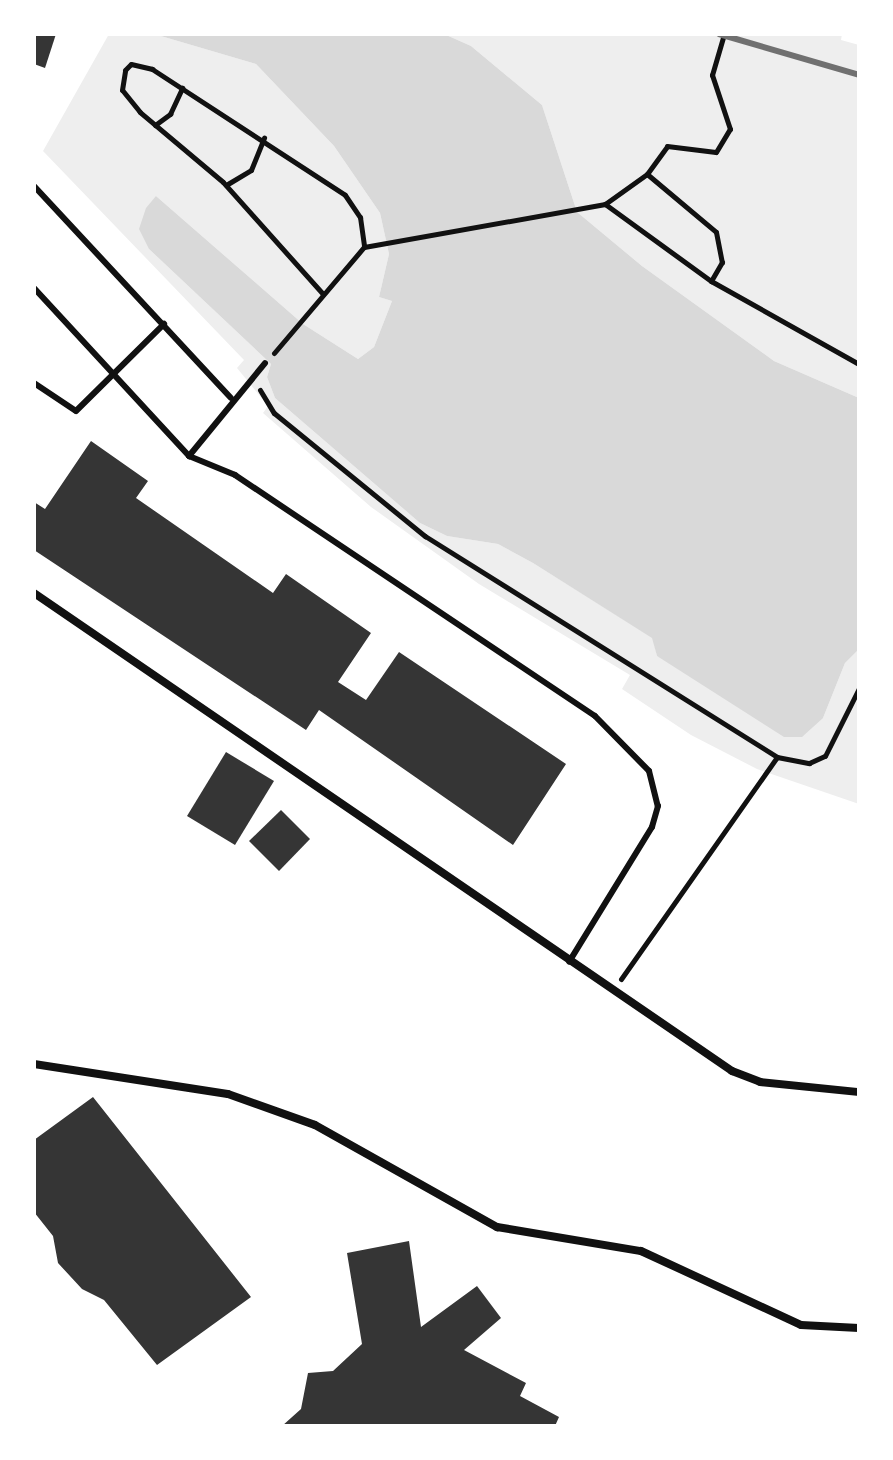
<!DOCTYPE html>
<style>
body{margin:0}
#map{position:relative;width:893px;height:1460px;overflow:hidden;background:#fff;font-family:Overpass,sans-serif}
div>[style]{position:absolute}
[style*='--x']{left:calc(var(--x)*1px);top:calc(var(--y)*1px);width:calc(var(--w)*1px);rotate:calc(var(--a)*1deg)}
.green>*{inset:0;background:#eee}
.water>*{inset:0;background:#d9d9d9}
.building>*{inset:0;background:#353535}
.path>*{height:5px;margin:-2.5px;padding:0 2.5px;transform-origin:2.5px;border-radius:2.5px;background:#111}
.service>*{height:6px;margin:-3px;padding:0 3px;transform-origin:3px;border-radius:3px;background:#111}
.minor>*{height:8px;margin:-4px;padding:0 4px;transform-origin:4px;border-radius:4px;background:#111}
.rail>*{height:6px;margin:-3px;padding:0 3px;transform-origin:3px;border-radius:3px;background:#707070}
span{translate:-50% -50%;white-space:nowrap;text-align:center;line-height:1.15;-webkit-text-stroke:6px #fff;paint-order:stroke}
.frame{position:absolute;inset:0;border:36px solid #fff;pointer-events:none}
</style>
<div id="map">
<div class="green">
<i style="clip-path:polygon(109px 34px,154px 34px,256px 64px,334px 146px,380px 213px,389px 254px,379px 297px,392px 301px,374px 347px,358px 359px,303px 324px,156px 196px,149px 249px,271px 364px,267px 377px,275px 398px,420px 523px,447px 536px,498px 544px,533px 563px,653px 638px,657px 656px,823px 718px,845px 663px,859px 649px,859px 804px,757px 769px,691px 735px,622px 689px,630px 675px,479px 584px,371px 507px,263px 413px,268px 406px,237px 368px,244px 360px,43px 151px)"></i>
<i style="clip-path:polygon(444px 34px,842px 34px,841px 40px,859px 45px,859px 398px,774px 361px,642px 266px,577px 212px,542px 105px,471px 46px)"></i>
</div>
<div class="water">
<i style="clip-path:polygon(154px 34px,444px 34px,471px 46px,542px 105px,577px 212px,642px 266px,774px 361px,859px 398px,859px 649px,845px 663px,823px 718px,802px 737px,784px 737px,657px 656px,652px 638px,533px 563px,498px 544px,447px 536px,420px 523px,275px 398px,267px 377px,271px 364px,149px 249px,139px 229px,146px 208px,156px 196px,303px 324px,358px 359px,374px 347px,392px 301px,379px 297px,389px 254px,380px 213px,334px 146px,256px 64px)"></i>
</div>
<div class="building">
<i style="clip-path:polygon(34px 34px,56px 34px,45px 68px,34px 64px)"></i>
<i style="clip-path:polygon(91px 441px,148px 481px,136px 498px,273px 593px,286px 574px,371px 633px,338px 682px,366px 700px,399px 652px,566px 764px,513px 845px,319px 710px,306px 730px,34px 550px,34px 502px,45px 509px)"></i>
<i style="clip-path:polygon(226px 752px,274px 781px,235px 845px,187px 816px)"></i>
<i style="clip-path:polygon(281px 810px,310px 839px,279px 871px,249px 841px)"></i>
<i style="clip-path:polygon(93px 1097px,251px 1297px,157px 1365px,104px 1300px,82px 1289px,58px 1263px,53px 1236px,34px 1212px,34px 1140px)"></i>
<i style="clip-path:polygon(409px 1241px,421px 1327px,477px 1286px,501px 1318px,464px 1350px,526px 1383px,520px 1396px,559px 1417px,555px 1426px,282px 1426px,301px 1409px,308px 1373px,333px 1371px,362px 1344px,347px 1253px)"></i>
</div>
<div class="path">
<i style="--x:155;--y:125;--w:19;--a:-36"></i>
<i style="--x:170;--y:114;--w:29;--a:-65"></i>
<i style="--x:647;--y:174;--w:90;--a:40"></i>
<i style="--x:716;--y:232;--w:31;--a:79"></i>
<i style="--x:722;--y:262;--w:22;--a:120"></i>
<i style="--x:226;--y:185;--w:29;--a:-31"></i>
<i style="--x:251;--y:170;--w:35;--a:-68"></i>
<i style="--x:605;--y:204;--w:131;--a:36"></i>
<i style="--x:711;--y:281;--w:170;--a:29.3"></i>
<i style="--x:364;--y:247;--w:245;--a:-10.1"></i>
<i style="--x:605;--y:204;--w:52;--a:-35.5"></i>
<i style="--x:647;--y:174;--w:34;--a:-54"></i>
<i style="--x:667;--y:146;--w:49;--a:7"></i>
<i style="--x:716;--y:152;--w:27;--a:-59"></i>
<i style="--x:730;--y:129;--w:57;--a:-108.4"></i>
<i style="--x:712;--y:75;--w:43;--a:-73.7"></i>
<i style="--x:323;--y:294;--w:150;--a:-131.8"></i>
<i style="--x:223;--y:182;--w:109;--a:-139.9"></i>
<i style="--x:140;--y:112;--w:28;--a:-129"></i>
<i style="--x:122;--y:90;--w:20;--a:-81"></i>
<i style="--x:125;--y:70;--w:8;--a:-45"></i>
<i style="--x:131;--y:64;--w:22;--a:13"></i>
<i style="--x:152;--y:69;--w:230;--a:33.1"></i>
<i style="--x:345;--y:195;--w:27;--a:56"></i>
<i style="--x:360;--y:217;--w:30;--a:82"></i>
<i style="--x:274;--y:353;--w:139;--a:-49.7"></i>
<i style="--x:260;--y:390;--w:27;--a:59"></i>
<i style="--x:274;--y:413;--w:195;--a:39.2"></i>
<i style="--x:425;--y:536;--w:416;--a:32.1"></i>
<i style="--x:777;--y:757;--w:33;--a:11"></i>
<i style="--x:809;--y:763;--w:17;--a:-24"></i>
<i style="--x:825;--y:756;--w:76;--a:-63.4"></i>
<i style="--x:621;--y:979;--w:271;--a:-54.9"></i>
</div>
<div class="service">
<i style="--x:34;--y:186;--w:289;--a:47.1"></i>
<i style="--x:34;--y:288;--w:229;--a:47.3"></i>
<i style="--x:189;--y:456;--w:50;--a:22.4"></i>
<i style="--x:235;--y:475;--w:433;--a:33.8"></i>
<i style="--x:595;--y:716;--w:77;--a:45.5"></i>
<i style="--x:649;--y:771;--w:36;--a:76"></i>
<i style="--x:658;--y:806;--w:22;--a:106"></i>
<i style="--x:652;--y:827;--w:158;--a:121.6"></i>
<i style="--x:34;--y:383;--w:50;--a:33.7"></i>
<i style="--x:76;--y:411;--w:124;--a:-44.7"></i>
<i style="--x:189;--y:456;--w:120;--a:-50.7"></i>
</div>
<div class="minor">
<i style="--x:34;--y:593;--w:846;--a:34.4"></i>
<i style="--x:732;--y:1071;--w:30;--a:21"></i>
<i style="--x:760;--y:1082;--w:100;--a:5.8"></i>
<i style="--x:34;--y:1064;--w:196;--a:8.8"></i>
<i style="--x:228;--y:1094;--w:92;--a:19.6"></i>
<i style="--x:315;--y:1125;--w:209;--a:29.3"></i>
<i style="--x:497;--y:1227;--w:146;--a:9.5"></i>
<i style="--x:641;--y:1251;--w:176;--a:24.8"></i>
<i style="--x:801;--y:1325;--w:58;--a:3"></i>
</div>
<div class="rail">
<i style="--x:719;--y:34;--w:146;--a:16.3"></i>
</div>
<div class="frame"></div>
</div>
